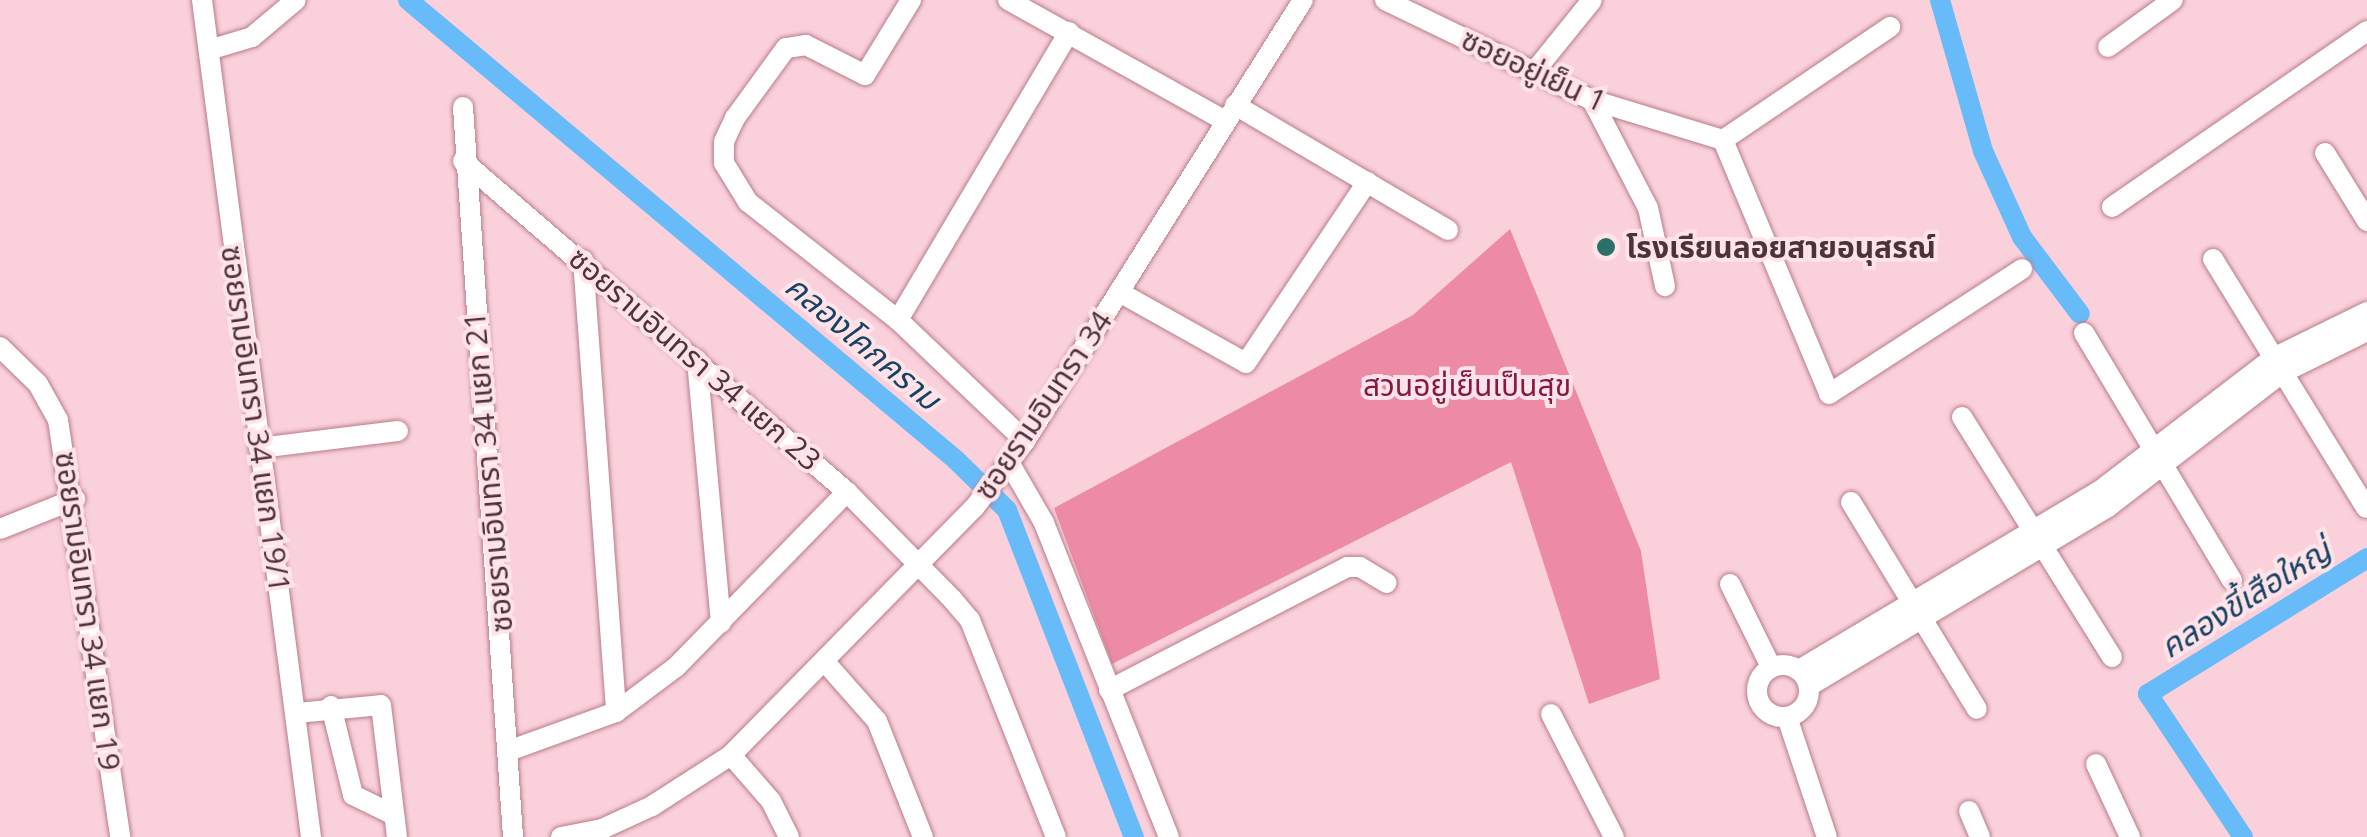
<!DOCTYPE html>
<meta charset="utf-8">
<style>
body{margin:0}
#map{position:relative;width:2367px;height:837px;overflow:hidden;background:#fad1db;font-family:"Open Sans","Noto Sans Thai",sans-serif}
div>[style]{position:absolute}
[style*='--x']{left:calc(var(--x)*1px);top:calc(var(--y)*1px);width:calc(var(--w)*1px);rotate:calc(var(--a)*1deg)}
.green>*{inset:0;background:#ed8ba6}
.canal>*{height:20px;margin:-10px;padding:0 10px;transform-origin:10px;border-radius:10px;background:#68bbf9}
.roads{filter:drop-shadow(0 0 2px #b97c8b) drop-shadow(0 0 2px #b97c8b)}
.minor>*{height:20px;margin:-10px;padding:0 10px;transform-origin:10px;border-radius:10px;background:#fff}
.minor>.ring{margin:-10px;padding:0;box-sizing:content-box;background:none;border:20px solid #fff;border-radius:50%}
.dots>*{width:28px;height:28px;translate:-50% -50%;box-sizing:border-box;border:5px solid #ffe3e9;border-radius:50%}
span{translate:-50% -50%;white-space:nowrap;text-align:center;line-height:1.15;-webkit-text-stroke:8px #ffe3e9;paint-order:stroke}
.street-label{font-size:30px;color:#4c3239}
.poi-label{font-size:30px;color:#4c3239;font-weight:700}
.left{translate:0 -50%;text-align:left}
.park-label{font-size:30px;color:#851943}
.water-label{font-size:32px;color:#164363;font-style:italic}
</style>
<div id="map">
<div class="green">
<i style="clip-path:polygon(1510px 229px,1641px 551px,1660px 679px,1589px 704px,1511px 462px,1112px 664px,1054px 508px,1413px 315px)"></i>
</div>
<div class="canal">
<i style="--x:408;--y:0;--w:715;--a:40.01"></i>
<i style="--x:956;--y:460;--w:71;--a:44.4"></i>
<i style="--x:1007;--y:510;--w:351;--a:68.8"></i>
<i style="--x:1940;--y:0;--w:157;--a:74.1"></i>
<i style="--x:1983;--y:151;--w:94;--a:65.6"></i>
<i style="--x:2022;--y:237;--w:96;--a:53"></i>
<i style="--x:2243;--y:837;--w:172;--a:-123.6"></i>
<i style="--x:2148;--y:694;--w:258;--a:-31.8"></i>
</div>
<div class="roads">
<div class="minor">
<i style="--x:202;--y:0;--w:844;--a:82.58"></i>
<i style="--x:911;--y:0;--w:88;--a:121.5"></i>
<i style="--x:865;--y:75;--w:66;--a:-153"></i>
<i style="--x:806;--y:45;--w:20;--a:171"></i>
<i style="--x:786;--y:48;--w:87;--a:126.1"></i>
<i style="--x:735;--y:118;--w:26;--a:115"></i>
<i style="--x:724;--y:142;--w:21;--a:90"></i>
<i style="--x:724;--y:163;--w:46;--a:58.4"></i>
<i style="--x:748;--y:202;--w:191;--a:38.2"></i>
<i style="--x:898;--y:320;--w:175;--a:43.6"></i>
<i style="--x:1008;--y:0;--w:248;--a:29.1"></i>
<i style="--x:1385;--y:0;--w:230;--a:25.8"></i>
<i style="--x:1592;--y:100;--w:137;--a:17"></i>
<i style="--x:1723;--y:140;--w:202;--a:-34.1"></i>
<i style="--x:2108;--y:47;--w:80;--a:-35.9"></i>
<i style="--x:209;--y:50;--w:45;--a:-16.8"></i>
<i style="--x:252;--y:37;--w:57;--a:-40.1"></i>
<i style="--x:1534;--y:72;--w:92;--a:-51.1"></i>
<i style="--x:1592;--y:100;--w:122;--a:62.6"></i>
<i style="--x:1648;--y:208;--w:80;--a:77.7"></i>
<i style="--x:1235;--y:105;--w:247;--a:30.4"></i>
<i style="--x:463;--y:107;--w:732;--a:86.08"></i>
<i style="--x:1723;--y:140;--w:275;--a:67.3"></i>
<i style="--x:1829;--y:394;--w:230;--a:-32.9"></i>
<i style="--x:2325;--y:153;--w:80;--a:58.3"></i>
<i style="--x:463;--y:161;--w:507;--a:40.76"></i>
<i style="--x:847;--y:492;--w:151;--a:45.5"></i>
<i style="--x:953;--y:600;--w:26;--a:50"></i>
<i style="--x:970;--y:620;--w:233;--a:68.4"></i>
<i style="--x:2112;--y:207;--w:310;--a:-34.6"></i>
<i style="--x:2213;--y:259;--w:292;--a:58.4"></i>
<i style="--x:583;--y:260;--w:453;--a:85.8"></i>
<i style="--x:1119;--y:292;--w:145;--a:29.2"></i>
<i style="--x:1246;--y:363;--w:218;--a:-56.2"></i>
<i style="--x:898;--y:320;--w:335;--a:-59.3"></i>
<i style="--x:2084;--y:333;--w:288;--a:59.1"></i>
<i style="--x:0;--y:347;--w:53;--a:44.2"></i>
<i style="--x:38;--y:384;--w:41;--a:60.9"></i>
<i style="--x:58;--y:420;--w:422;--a:81.5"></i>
<i style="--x:697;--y:360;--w:264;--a:84.8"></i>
<i style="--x:1962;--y:417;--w:283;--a:58"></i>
<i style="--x:259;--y:448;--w:140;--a:-7"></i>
<i style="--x:1010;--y:464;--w:68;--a:60"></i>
<i style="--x:1044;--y:523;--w:338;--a:68.3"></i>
<i style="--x:1851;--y:502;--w:242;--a:58.7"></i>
<i style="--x:0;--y:529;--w:81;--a:-21.8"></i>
<i style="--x:1730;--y:584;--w:93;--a:63.7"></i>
<i style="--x:825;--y:662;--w:79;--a:48.6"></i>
<i style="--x:877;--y:721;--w:125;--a:68.4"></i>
<i class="ring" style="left:1757px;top:665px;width:32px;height:32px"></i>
<i style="--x:1799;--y:670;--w:348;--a:-30.8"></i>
<i style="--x:2098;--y:492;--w:220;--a:-37.4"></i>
<i style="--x:2273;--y:358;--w:105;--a:-26.1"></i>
<i style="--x:1809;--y:686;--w:348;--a:-30.9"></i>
<i style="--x:2108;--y:507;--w:220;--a:-37.6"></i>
<i style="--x:2282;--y:373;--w:95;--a:-26.3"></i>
<i style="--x:1109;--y:690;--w:268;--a:-27.3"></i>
<i style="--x:1347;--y:567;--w:13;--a:0"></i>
<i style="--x:1360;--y:567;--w:31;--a:31"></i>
<i style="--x:331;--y:706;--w:92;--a:76.1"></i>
<i style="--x:353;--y:795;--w:46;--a:26"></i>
<i style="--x:297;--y:713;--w:84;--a:-5.4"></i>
<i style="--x:381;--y:705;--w:133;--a:83.1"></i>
<i style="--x:1551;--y:714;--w:138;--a:62.9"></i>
<i style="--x:1787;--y:717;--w:126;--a:71.6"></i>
<i style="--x:511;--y:750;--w:112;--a:-19.9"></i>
<i style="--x:616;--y:712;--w:75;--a:-36.9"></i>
<i style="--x:676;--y:667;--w:245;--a:-45.7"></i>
<i style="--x:731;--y:755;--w:61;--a:49"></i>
<i style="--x:771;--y:801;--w:40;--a:63.4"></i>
<i style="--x:2096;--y:764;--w:81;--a:65"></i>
<i style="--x:1969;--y:811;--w:28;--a:67"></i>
<i style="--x:561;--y:837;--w:42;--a:-11"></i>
<i style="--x:602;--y:829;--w:55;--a:-24.7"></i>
<i style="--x:652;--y:806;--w:94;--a:-32.8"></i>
<i style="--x:731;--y:755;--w:346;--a:-45.5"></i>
<i style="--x:974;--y:508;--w:84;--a:-52.7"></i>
<i style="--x:1025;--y:441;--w:521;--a:-57.77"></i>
</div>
</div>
<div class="dots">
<i style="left:1606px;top:247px;background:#2b7168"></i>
</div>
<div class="street-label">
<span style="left:1534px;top:70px;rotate:25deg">ซอยอยู่เย็น 1</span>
<span style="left:695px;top:359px;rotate:41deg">ซอยรามอินทรา 34 แยก 23</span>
<span style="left:1043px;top:405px;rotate:-56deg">ซอยรามอินทรา 34</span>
<span style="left:256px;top:419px;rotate:82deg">ซอยรามอินทรา 34 แยก 19/1</span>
<span style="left:488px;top:472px;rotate:-95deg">ซอยรามอินทรา 34 แยก 21</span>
<span style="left:88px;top:611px;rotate:82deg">ซอยรามอินทรา 34 แยก 19</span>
</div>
<div class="poi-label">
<span class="left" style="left:1626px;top:247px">โรงเรียนลอยสายอนุสรณ์</span>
</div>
<div class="park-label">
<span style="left:1467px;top:385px">สวนอยู่เย็นเป็นสุข</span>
</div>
<div class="water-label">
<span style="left:863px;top:342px;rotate:40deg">คลองโคกคราม</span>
<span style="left:2245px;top:598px;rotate:-32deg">คลองขี้เสือใหญ่</span>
</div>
</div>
